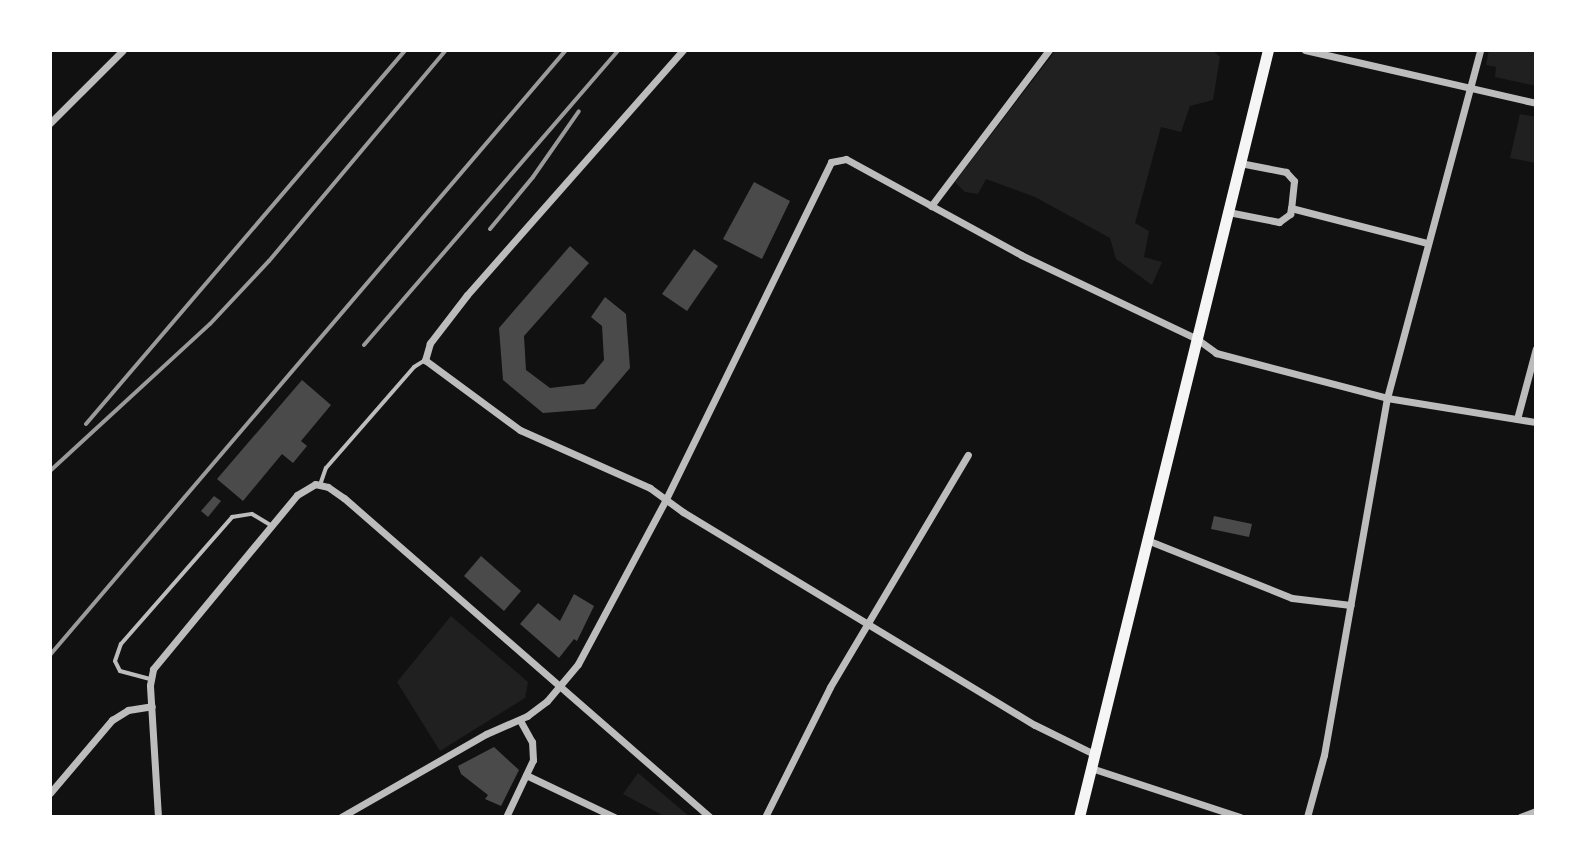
<!DOCTYPE html>
<style>
body{margin:0}
#map{position:relative;width:1586px;height:867px;overflow:hidden;background:#111;font-family:"DM Sans",sans-serif}
div>[style]{position:absolute}
[style*='--x']{left:calc(var(--x)*1px);top:calc(var(--y)*1px);width:calc(var(--w)*1px);rotate:calc(var(--a)*1deg)}
.green>*{inset:0;background:#202020}
.building>*{inset:0;background:#4a4a4a}
.service>*{height:4px;margin:-2px;padding:0 2px;transform-origin:2px;border-radius:2px;background:#bcbcbc}
.minor>*{height:7px;margin:-3.5px;padding:0 3.5px;transform-origin:3.5px;border-radius:3.5px;background:#bcbcbc}
.secondary>*{height:11px;margin:-5.5px;padding:0 5.5px;transform-origin:5.5px;border-radius:5.5px;background:#f5f5f5}
.rail>*{height:4px;margin:-2px;padding:0 2px;transform-origin:2px;border-radius:2px;background:#9a9a9a}
span{translate:-50% -50%;white-space:nowrap;text-align:center;line-height:1.15;-webkit-text-stroke:8px #fff;paint-order:stroke}
.frame{position:absolute;inset:0;border:52px solid #fff;pointer-events:none}
</style>
<div id="map">
<div class="green">
<i style="clip-path:polygon(1056px 50px,1212px 50px,1220px 57px,1213px 100px,1190px 106px,1181px 132px,1161px 127px,1135px 223px,1149px 231px,1144px 257px,1162px 262px,1152px 285px,1116px 259px,1110px 238px,1035px 197px,986px 179px,978px 194px,965px 192px,955px 182px)"></i>
<i style="clip-path:polygon(1489px 50px,1536px 50px,1536px 86px,1495px 77px,1496px 67px,1486px 65px)"></i>
<i style="clip-path:polygon(1520px 114px,1536px 117px,1536px 163px,1510px 158px)"></i>
<i style="clip-path:polygon(451px 616px,528px 682px,525px 698px,440px 751px,397px 682px)"></i>
<i style="clip-path:polygon(638px 773px,690px 817px,666px 817px,623px 794px)"></i>
</div>
<div class="building">
<i style="clip-path:polygon(754px 182px,790px 201px,762px 259px,723px 239px)"></i>
<i style="clip-path:polygon(570px 246px,589px 263px,524px 336px,526px 370px,550px 388px,584px 384px,604px 360px,602px 326px,591px 317px,605px 297px,626px 314px,630px 368px,595px 409px,543px 413px,503px 380px,499px 328px)"></i>
<i style="clip-path:polygon(694px 249px,718px 266px,687px 311px,662px 294px)"></i>
<i style="clip-path:polygon(302px 380px,331px 405px,301px 441px,307px 446px,293px 463px,282px 454px,243px 501px,217px 479px)"></i>
<i style="clip-path:polygon(214px 496px,221px 501px,208px 517px,201px 511px)"></i>
<i style="clip-path:polygon(1214px 516px,1252px 524px,1249px 537px,1211px 529px)"></i>
<i style="clip-path:polygon(481px 556px,521px 591px,504px 611px,464px 576px)"></i>
<i style="clip-path:polygon(574px 594px,594px 606px,577px 641px,574px 639px,559px 658px,520px 624px,538px 603px,560px 621px)"></i>
<i style="clip-path:polygon(494px 747px,519px 770px,501px 806px,485px 799px,488px 795px,461px 774px,458px 766px)"></i>
</div>
<div class="service">
<i style="--x:320;--y:485;--w:18;--a:-71"></i>
<i style="--x:326;--y:468;--w:134;--a:-48.9"></i>
<i style="--x:414;--y:367;--w:13;--a:-32"></i>
<i style="--x:150;--y:679;--w:31;--a:-165"></i>
<i style="--x:120;--y:671;--w:11;--a:-117"></i>
<i style="--x:115;--y:661;--w:18;--a:-71"></i>
<i style="--x:121;--y:644;--w:169;--a:-48.8"></i>
<i style="--x:232;--y:517;--w:20;--a:-9"></i>
<i style="--x:252;--y:514;--w:21;--a:31"></i>
</div>
<div class="minor">
<i style="--x:683;--y:50;--w:327;--a:131.4"></i>
<i style="--x:467;--y:295;--w:61;--a:127.6"></i>
<i style="--x:430;--y:343;--w:18;--a:106"></i>
<i style="--x:425;--y:360;--w:118;--a:36.4"></i>
<i style="--x:520;--y:430;--w:142;--a:24"></i>
<i style="--x:650;--y:488;--w:41;--a:36"></i>
<i style="--x:683;--y:512;--w:411;--a:31.2"></i>
<i style="--x:1035;--y:725;--w:66;--a:26.2"></i>
<i style="--x:1305;--y:50;--w:237;--a:12.9"></i>
<i style="--x:50;--y:123;--w:103;--a:-45"></i>
<i style="--x:1240;--y:163;--w:47;--a:11.1"></i>
<i style="--x:1286;--y:172;--w:12;--a:48"></i>
<i style="--x:1294;--y:181;--w:27;--a:96"></i>
<i style="--x:931;--y:206;--w:196;--a:-52.9"></i>
<i style="--x:1228;--y:212;--w:52;--a:11.1"></i>
<i style="--x:1279;--y:222;--w:14;--a:-36"></i>
<i style="--x:1290;--y:214;--w:6;--a:-81"></i>
<i style="--x:1291;--y:208;--w:140;--a:14.4"></i>
<i style="--x:1517;--y:419;--w:73;--a:-75"></i>
<i style="--x:1147;--y:540;--w:156;--a:21.8"></i>
<i style="--x:1292;--y:598;--w:59;--a:6.8"></i>
<i style="--x:1091;--y:768;--w:157;--a:18.2"></i>
<i style="--x:526;--y:775;--w:98;--a:25.5"></i>
<i style="--x:50;--y:793;--w:96;--a:-49.7"></i>
<i style="--x:112;--y:720;--w:19;--a:-32"></i>
<i style="--x:128;--y:710;--w:24;--a:-9"></i>
<i style="--x:158;--y:817;--w:132;--a:-93.5"></i>
<i style="--x:150;--y:685;--w:16;--a:-79"></i>
<i style="--x:153;--y:669;--w:226;--a:-50.4"></i>
<i style="--x:297;--y:495;--w:21;--a:-31"></i>
<i style="--x:315;--y:484;--w:13;--a:13"></i>
<i style="--x:328;--y:487;--w:19;--a:35"></i>
<i style="--x:344;--y:498;--w:486;--a:41.1"></i>
<i style="--x:341;--y:817;--w:167;--a:-29.8"></i>
<i style="--x:486;--y:734;--w:45;--a:-23.7"></i>
<i style="--x:527;--y:716;--w:25;--a:-37"></i>
<i style="--x:547;--y:701;--w:48;--a:-50"></i>
<i style="--x:578;--y:664;--w:187;--a:-61.9"></i>
<i style="--x:666;--y:499;--w:375;--a:-63.9"></i>
<i style="--x:831;--y:162;--w:15;--a:-11"></i>
<i style="--x:846;--y:159;--w:200;--a:28.7"></i>
<i style="--x:1021;--y:255;--w:195;--a:25.5"></i>
<i style="--x:1197;--y:339;--w:24;--a:36"></i>
<i style="--x:1216;--y:353;--w:177;--a:14.7"></i>
<i style="--x:1387;--y:398;--w:151;--a:9.2"></i>
<i style="--x:506;--y:817;--w:63;--a:-64.7"></i>
<i style="--x:533;--y:760;--w:18;--a:-93"></i>
<i style="--x:532;--y:742;--w:25;--a:-119"></i>
<i style="--x:765;--y:817;--w:145;--a:-63.4"></i>
<i style="--x:830;--y:687;--w:270;--a:-59.3"></i>
<i style="--x:1307;--y:817;--w:64;--a:-74.7"></i>
<i style="--x:1324;--y:755;--w:363;--a:-80"></i>
<i style="--x:1387;--y:398;--w:360;--a:-75"></i>
<i style="--x:1520;--y:817;--w:17;--a:-21"></i>
</div>
<div class="secondary">
<i style="--x:1079;--y:817;--w:790;--a:-76.16"></i>
</div>
<div class="rail">
<i style="--x:490;--y:229;--w:67;--a:-50.4"></i>
<i style="--x:533;--y:177;--w:80;--a:-55.1"></i>
<i style="--x:364;--y:345;--w:390;--a:-49.2"></i>
<i style="--x:86;--y:424;--w:492;--a:-49.5"></i>
<i style="--x:50;--y:471;--w:217;--a:-42.6"></i>
<i style="--x:210;--y:324;--w:86;--a:-46.9"></i>
<i style="--x:269;--y:261;--w:275;--a:-50"></i>
<i style="--x:50;--y:655;--w:795;--a:-49.54"></i>
</div>
<div class="frame"></div>
</div>
